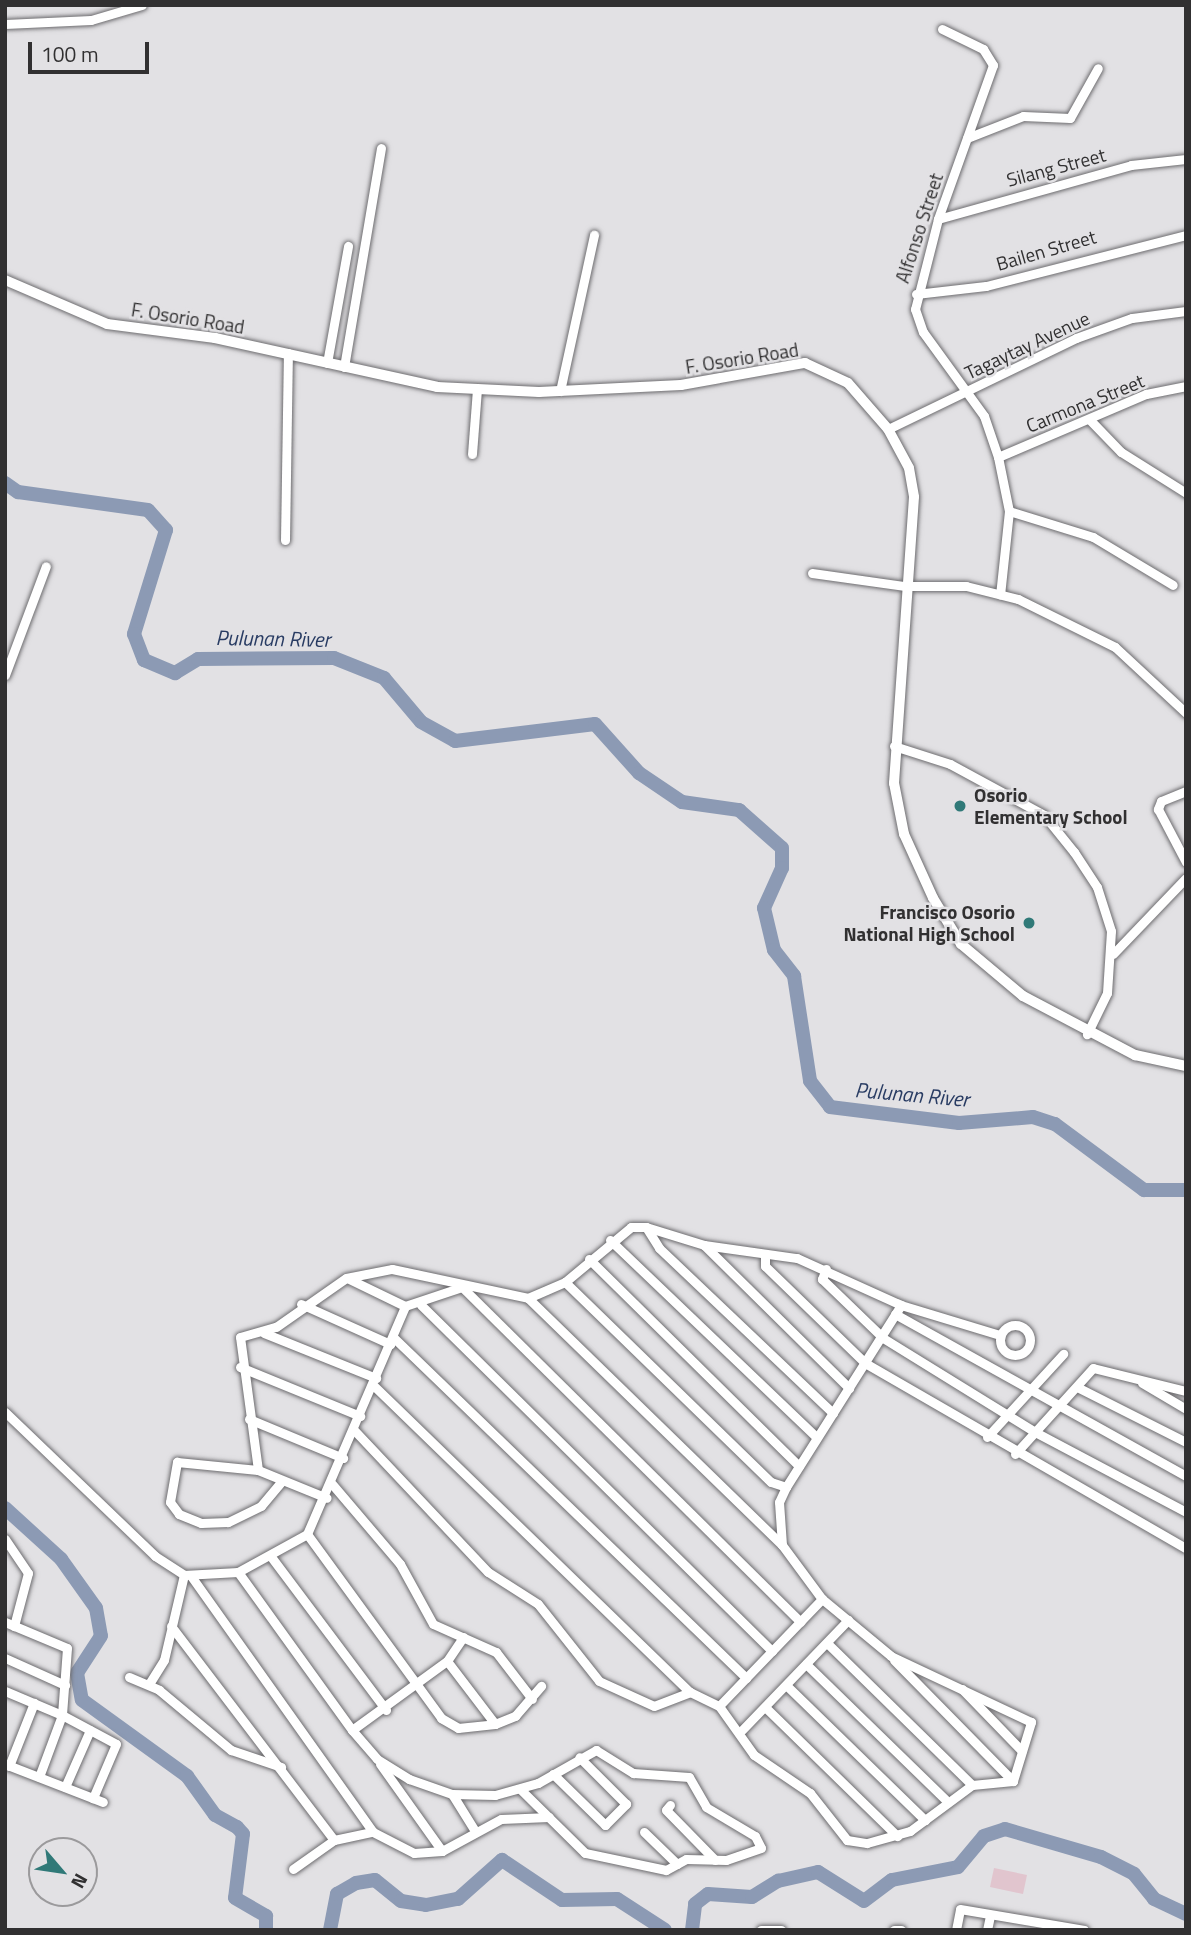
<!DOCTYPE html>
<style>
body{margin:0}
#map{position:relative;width:1191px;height:1935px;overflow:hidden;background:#e2e1e4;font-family:"Titillium Web",sans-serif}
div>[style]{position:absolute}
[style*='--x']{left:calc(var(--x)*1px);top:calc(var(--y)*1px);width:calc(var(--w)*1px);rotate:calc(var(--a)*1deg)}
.green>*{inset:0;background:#e1c5ce}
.river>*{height:14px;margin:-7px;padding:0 7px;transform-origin:7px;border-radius:7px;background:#8c9ab4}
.roads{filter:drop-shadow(0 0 2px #6d6c6f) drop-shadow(0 0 2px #6d6c6f)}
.minor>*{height:9px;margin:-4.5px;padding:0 4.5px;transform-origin:4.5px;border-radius:4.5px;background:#fff}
.minor>.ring{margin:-4.5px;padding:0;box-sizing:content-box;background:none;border:9px solid #fff;border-radius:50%}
.tertiary>*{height:10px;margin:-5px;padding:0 5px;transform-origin:5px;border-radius:5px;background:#fff}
.dots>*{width:19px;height:19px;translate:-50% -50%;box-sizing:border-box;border:4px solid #e2e1e4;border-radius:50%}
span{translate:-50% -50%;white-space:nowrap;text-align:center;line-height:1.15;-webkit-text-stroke:5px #e2e1e4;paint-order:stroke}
.street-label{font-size:19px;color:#313031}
.poi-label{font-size:19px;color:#313031;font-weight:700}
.left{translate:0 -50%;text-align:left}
.right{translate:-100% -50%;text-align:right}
.water-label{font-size:21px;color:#293c63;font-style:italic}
.frame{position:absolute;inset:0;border:7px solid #313031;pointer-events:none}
.north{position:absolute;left:28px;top:1837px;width:70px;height:70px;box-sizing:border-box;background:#e2e1e4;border:2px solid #9b9a9c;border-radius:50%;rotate:119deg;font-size:19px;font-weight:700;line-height:28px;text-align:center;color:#313031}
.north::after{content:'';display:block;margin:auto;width:24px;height:32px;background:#307978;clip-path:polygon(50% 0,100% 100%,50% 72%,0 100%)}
.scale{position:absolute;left:28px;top:42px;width:121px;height:32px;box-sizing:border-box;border:4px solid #313031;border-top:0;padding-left:9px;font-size:21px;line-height:24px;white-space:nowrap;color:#313031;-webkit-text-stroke:5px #e2e1e4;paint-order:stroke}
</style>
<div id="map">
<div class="green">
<i style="clip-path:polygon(994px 1868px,1027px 1875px,1023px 1894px,990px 1887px)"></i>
</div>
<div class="river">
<i style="--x:5;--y:483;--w:16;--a:35"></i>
<i style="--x:18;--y:492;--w:131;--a:7.9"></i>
<i style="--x:148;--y:510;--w:27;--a:48"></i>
<i style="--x:166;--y:530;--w:109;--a:107.1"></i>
<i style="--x:134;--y:634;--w:28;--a:69"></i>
<i style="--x:144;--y:660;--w:34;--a:23"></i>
<i style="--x:175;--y:673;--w:27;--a:-31"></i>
<i style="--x:198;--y:659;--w:136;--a:-0.4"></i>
<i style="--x:334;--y:658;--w:54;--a:21.8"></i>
<i style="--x:384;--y:678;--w:57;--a:49.9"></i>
<i style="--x:421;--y:722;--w:39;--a:29"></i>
<i style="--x:455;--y:741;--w:141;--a:-6.9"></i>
<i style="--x:595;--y:724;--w:66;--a:48.1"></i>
<i style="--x:639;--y:773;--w:52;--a:34"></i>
<i style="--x:682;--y:802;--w:58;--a:8"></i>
<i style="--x:739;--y:810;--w:57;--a:41.5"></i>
<i style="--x:782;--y:848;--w:20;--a:90"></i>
<i style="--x:782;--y:868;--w:44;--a:114.2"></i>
<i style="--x:764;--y:908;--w:43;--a:76.6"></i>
<i style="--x:774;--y:950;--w:33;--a:52"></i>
<i style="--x:794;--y:976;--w:106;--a:81.3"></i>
<i style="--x:810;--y:1081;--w:33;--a:52"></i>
<i style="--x:830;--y:1107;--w:130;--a:7.1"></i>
<i style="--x:959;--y:1123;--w:74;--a:-4.6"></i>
<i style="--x:1033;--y:1117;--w:23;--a:18"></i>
<i style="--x:1055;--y:1124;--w:111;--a:36.6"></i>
<i style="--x:1144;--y:1190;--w:42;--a:0"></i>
<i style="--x:5;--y:1508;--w:76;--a:42.3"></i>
<i style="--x:61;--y:1559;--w:60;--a:54.5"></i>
<i style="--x:96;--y:1608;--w:28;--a:80"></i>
<i style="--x:101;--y:1636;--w:44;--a:123"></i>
<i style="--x:77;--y:1673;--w:27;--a:80"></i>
<i style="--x:82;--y:1700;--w:130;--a:35.9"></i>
<i style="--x:187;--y:1776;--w:48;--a:54.3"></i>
<i style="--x:215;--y:1815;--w:25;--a:29"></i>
<i style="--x:237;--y:1827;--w:9;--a:49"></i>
<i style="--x:243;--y:1834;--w:64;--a:97.1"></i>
<i style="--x:235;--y:1898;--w:36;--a:30"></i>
<i style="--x:266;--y:1916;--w:14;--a:90"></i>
<i style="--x:330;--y:1930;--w:37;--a:-79"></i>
<i style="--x:337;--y:1894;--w:22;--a:-30"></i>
<i style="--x:356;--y:1883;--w:19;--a:-9"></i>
<i style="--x:375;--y:1880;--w:33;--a:39"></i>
<i style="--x:401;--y:1901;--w:25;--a:9"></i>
<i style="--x:426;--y:1905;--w:33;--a:-11"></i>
<i style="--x:458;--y:1899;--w:59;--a:-41.6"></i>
<i style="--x:502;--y:1860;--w:72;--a:33.7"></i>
<i style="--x:562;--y:1900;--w:55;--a:-1"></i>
<i style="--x:617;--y:1899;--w:57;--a:32.9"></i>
<i style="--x:692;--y:1930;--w:26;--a:-83"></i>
<i style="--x:695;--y:1904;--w:16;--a:-38"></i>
<i style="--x:708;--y:1894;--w:44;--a:3.9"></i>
<i style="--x:752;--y:1897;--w:31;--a:-32"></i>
<i style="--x:778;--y:1881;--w:41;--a:-12.7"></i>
<i style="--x:818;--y:1872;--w:54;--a:32.2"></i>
<i style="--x:864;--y:1901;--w:35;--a:-37"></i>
<i style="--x:892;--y:1880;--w:67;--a:-11.1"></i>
<i style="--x:958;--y:1867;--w:40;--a:-50"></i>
<i style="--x:984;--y:1836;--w:22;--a:-18"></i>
<i style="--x:1005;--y:1829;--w:100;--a:16.3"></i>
<i style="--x:1101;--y:1857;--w:37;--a:27"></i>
<i style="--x:1134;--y:1874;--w:32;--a:51"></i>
<i style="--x:1154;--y:1899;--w:35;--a:25"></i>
</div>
<div class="roads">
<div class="minor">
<i style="--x:5;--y:24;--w:86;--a:-2.7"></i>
<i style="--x:91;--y:20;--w:53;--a:-16.4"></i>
<i style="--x:942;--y:29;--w:46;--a:26"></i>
<i style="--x:983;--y:49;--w:19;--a:58"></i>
<i style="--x:993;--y:65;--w:164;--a:109.7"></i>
<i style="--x:938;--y:219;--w:93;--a:104.3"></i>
<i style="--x:915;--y:309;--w:24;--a:71"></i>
<i style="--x:923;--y:332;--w:104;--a:54"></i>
<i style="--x:984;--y:416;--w:43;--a:71.1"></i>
<i style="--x:998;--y:457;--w:55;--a:78.5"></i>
<i style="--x:1009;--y:511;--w:84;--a:96.1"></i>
<i style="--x:967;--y:138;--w:60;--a:-21.4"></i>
<i style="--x:1023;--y:116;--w:47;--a:2.4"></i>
<i style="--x:1070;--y:118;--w:57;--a:-60.8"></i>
<i style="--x:938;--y:219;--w:200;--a:-15.6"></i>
<i style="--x:1131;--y:165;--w:55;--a:-6.2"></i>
<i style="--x:916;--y:294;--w:70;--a:-6.5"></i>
<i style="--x:986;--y:286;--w:206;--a:-14.3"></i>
<i style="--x:327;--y:363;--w:119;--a:-79.8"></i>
<i style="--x:344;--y:367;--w:222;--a:-80.4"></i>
<i style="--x:560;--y:391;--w:160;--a:-77.7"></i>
<i style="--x:1089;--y:419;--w:46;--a:45.9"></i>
<i style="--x:1121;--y:452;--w:77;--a:32.2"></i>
<i style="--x:888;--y:429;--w:209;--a:-25.8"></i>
<i style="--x:1076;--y:338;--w:59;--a:-19.7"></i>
<i style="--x:1132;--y:318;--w:54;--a:-7.4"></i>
<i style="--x:472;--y:454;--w:65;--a:-85.6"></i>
<i style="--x:998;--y:457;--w:161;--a:-23.1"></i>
<i style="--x:1146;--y:394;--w:41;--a:-11.3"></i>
<i style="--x:1009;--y:511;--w:88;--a:17.2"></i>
<i style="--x:1093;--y:537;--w:93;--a:31"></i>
<i style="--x:285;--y:540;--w:187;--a:-89.1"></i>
<i style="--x:812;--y:573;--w:94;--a:8"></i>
<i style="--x:905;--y:586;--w:61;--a:0"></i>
<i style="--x:966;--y:586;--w:54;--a:14"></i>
<i style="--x:1018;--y:599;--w:108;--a:26.3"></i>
<i style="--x:1115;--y:647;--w:97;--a:42.9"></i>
<i style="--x:5;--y:675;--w:116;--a:-69.4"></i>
<i style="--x:894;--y:746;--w:59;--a:17.8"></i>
<i style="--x:950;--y:764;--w:107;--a:28.5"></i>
<i style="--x:1044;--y:815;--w:48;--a:51"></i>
<i style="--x:1074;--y:852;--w:42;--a:56.7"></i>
<i style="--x:1097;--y:887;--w:46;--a:72.3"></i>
<i style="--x:1111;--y:931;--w:62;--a:93.7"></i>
<i style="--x:1107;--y:993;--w:46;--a:116"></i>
<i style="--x:1186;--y:791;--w:27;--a:158"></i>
<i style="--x:1161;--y:801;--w:9;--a:111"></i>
<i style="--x:1158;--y:809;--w:60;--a:62.2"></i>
<i style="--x:1113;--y:954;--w:105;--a:-46.2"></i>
<i style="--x:646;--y:1227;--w:25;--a:58"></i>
<i style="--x:659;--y:1248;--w:240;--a:43.5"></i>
<i style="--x:610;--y:1240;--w:286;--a:43.7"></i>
<i style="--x:704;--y:1245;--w:204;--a:44.6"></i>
<i style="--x:765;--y:1254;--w:12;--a:90"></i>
<i style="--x:765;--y:1266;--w:139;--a:44.1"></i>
<i style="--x:865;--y:1363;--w:370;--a:30"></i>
<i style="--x:589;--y:1259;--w:295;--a:44.6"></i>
<i style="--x:826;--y:1269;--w:11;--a:112"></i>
<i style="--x:822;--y:1279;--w:85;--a:44"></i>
<i style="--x:883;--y:1338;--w:179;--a:31.7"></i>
<i style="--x:1035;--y:1432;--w:171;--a:27.9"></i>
<i style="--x:347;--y:1278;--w:64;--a:25.8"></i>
<i style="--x:565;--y:1282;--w:287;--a:44.2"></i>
<i style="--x:771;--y:1482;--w:16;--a:18"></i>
<i style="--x:528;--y:1298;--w:354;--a:44.2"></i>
<i style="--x:301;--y:1304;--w:98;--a:24.2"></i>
<i style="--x:421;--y:1305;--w:493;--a:44.6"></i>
<i style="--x:895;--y:1314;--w:333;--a:29.1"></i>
<i class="ring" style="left:1000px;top:1325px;width:21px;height:21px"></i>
<i style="--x:264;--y:1333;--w:121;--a:21.9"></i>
<i style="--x:393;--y:1337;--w:491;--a:44"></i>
<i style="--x:240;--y:1367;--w:130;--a:22.2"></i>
<i style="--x:1142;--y:1383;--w:51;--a:30.6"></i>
<i style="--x:373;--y:1385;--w:441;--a:44.1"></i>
<i style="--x:1077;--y:1387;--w:122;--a:26.8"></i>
<i style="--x:5;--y:1412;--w:208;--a:43.8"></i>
<i style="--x:155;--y:1556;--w:35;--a:33"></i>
<i style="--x:184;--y:1575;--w:54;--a:-3.2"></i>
<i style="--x:238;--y:1572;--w:79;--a:-28.8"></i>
<i style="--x:307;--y:1534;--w:248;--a:-66.7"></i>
<i style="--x:405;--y:1306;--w:60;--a:-18.4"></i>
<i style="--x:462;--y:1287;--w:476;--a:44.7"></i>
<i style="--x:249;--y:1419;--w:102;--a:22.5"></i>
<i style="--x:354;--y:1430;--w:195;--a:46.7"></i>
<i style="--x:488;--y:1572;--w:59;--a:32.6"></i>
<i style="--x:538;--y:1604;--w:98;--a:51.6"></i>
<i style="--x:599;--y:1681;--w:60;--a:24.4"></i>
<i style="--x:654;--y:1706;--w:39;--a:-21"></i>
<i style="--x:690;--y:1692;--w:32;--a:26"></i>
<i style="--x:719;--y:1706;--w:149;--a:-46.1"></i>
<i style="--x:987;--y:1437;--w:113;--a:-47.5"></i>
<i style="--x:1015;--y:1454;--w:116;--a:-47.8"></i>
<i style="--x:1093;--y:1368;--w:96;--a:13.9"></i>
<i style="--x:258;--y:1470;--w:74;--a:22.1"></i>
<i style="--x:281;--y:1482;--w:31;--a:130"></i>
<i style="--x:261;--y:1506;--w:37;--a:154"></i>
<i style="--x:228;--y:1522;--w:27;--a:178"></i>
<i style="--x:201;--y:1523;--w:24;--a:-158"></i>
<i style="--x:179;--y:1514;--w:15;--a:-127"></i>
<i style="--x:170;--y:1502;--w:41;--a:-80.1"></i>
<i style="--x:177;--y:1462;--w:81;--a:5.6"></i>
<i style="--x:258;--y:1470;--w:134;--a:-97.7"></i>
<i style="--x:240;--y:1337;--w:37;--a:-16"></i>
<i style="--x:276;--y:1327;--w:85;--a:-35"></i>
<i style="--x:346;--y:1278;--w:47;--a:-11.1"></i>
<i style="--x:392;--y:1269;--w:139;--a:12"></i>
<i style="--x:528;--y:1298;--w:40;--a:-23.4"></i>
<i style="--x:565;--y:1282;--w:86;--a:-39.8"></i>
<i style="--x:631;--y:1227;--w:15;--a:0"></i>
<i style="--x:646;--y:1227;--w:61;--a:17.2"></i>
<i style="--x:704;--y:1245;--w:94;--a:8"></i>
<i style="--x:797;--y:1258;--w:114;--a:24.3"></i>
<i style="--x:901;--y:1305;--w:103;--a:16.9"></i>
<i style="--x:332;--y:1484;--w:105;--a:49.6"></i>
<i style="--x:400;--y:1564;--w:68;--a:61.2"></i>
<i style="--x:433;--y:1624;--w:69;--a:24"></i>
<i style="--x:496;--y:1652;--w:59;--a:52.5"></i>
<i style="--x:307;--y:1534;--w:228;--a:53.9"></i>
<i style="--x:441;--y:1718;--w:20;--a:30"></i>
<i style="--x:458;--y:1728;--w:37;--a:-6"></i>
<i style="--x:495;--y:1724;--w:22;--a:-22"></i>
<i style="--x:515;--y:1716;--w:40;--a:-49"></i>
<i style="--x:5;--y:1539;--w:41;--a:55.9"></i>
<i style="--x:28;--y:1573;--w:55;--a:104.8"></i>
<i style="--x:272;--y:1558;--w:190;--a:53.1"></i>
<i style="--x:238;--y:1572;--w:195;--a:54.2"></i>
<i style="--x:352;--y:1730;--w:38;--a:49"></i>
<i style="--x:377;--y:1759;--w:38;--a:32"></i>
<i style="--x:409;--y:1779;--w:46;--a:19.2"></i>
<i style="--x:452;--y:1794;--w:43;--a:1.3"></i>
<i style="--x:495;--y:1795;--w:45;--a:-15.6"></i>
<i style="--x:538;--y:1783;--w:67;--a:-29.6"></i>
<i style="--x:596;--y:1750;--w:44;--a:31.9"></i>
<i style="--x:633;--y:1773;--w:56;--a:4.1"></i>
<i style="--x:689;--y:1777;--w:34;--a:60"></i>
<i style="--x:706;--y:1807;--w:57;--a:30.6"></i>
<i style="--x:755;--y:1836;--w:13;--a:63"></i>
<i style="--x:761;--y:1848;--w:37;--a:161"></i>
<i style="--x:726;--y:1860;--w:40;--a:-178.6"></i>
<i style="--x:686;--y:1859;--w:23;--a:151"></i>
<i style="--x:666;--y:1870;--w:83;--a:-168.1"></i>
<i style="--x:585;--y:1853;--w:91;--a:-135.4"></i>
<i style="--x:191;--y:1576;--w:314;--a:54.6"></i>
<i style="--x:5;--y:1622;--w:67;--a:22.8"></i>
<i style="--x:67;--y:1648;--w:67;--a:94.3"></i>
<i style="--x:62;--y:1715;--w:61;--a:28.2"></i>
<i style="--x:116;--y:1744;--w:59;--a:113.1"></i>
<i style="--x:171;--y:1626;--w:269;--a:52.7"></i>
<i style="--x:827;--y:1643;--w:203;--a:44.4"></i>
<i style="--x:5;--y:1658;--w:66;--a:24.2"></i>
<i style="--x:894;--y:1660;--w:170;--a:45.5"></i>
<i style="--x:447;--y:1661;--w:29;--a:-56"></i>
<i style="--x:806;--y:1664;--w:194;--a:44.2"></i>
<i style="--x:129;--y:1677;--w:33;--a:23"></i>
<i style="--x:159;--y:1690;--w:94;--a:39.8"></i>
<i style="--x:231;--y:1750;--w:53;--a:18.8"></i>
<i style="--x:149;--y:1684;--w:28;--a:-58"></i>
<i style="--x:164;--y:1660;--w:87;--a:-76.8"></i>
<i style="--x:786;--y:1685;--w:194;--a:44.2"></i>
<i style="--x:962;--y:1689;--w:86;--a:45.9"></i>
<i style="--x:5;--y:1691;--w:62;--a:22.8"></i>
<i style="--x:62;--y:1715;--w:66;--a:110.4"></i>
<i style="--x:719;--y:1706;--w:60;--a:54.5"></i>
<i style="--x:754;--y:1755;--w:68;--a:34.2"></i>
<i style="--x:810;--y:1793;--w:60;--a:51.8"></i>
<i style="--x:847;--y:1840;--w:20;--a:9"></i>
<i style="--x:867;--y:1843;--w:45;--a:-15.6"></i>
<i style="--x:910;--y:1831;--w:77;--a:-36.6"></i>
<i style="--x:972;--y:1785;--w:41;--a:-5.6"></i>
<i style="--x:1013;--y:1781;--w:62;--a:-73"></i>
<i style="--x:1031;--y:1722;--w:155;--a:-154.8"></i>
<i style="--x:891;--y:1656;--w:89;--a:-140.4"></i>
<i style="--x:822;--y:1599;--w:67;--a:-126.5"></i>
<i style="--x:782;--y:1545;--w:43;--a:-94"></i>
<i style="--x:779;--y:1502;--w:17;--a:-65"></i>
<i style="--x:786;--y:1487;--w:215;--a:-57.7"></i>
<i style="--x:765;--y:1707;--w:185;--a:44.3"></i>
<i style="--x:352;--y:1730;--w:117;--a:-36"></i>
<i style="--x:447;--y:1661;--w:79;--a:52.7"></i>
<i style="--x:742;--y:1730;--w:153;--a:-46.1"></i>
<i style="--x:5;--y:1764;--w:105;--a:21.2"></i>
<i style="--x:380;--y:1764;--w:107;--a:54.5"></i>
<i style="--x:442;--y:1851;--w:67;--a:-28.5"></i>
<i style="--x:501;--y:1819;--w:48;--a:-2.4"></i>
<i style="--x:9;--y:1766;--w:68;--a:-68.4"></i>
<i style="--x:553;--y:1774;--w:73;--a:44.4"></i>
<i style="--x:605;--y:1825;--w:30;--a:-45"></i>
<i style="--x:626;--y:1804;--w:66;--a:-135"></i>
<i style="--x:65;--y:1787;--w:62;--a:-66.3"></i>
<i style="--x:452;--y:1794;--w:44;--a:58.1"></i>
<i style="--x:670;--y:1805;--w:6;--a:129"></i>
<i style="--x:666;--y:1810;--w:70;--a:45.6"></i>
<i style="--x:644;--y:1832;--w:46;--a:44.1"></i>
<i style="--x:293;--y:1869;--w:50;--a:-35.3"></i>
<i style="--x:334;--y:1840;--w:40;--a:-12"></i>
<i style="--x:373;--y:1832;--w:46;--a:27.1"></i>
<i style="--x:414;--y:1853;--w:28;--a:-4"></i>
<i style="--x:761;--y:1930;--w:20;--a:0"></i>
<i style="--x:894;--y:1930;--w:7;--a:0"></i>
<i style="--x:956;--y:1930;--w:21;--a:-79"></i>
<i style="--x:960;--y:1909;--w:126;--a:9.6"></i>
<i style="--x:987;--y:1930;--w:14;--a:-78"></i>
</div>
<div class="tertiary">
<i style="--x:5;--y:280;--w:111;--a:23.3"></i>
<i style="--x:107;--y:324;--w:109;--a:7.4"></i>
<i style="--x:215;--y:338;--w:227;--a:12.4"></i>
<i style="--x:437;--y:387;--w:102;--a:2.8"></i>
<i style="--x:539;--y:392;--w:142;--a:-2.8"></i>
<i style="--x:681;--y:385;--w:126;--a:-10.1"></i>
<i style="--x:805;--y:363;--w:47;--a:24.9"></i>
<i style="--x:848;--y:383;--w:61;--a:49"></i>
<i style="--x:888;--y:429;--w:44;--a:61.7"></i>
<i style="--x:909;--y:468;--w:29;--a:80"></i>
<i style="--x:914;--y:497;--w:287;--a:94"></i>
<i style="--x:894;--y:783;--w:52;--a:78.9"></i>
<i style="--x:904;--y:834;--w:70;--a:65.6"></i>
<i style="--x:933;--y:898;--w:54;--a:58.7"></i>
<i style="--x:961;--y:944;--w:81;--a:40"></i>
<i style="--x:1023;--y:996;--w:127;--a:27.8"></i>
<i style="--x:1135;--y:1055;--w:52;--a:12.2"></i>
</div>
</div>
<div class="dots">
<i style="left:960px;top:806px;background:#307978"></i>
<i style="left:1029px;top:923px;background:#307978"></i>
</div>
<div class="street-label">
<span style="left:1056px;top:167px;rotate:-15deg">Silang Street</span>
<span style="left:919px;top:228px;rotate:-72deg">Alfonso Street</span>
<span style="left:1046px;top:250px;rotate:-16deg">Bailen Street</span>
<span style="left:188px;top:318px;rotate:9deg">F. Osorio Road</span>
<span style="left:1027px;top:345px;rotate:-25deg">Tagaytay Avenue</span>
<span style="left:742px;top:358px;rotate:-9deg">F. Osorio Road</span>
<span style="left:1085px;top:403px;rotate:-22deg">Carmona Street</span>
</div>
<div class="poi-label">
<span class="left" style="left:974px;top:806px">Osorio<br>Elementary School</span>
<span class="right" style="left:1015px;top:923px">Francisco Osorio<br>National High School</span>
</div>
<div class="water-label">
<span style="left:273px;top:638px;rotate:1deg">Pulunan River</span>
<span style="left:912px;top:1094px;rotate:5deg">Pulunan River</span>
</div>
<div class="frame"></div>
<div class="north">N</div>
<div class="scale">100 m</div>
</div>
